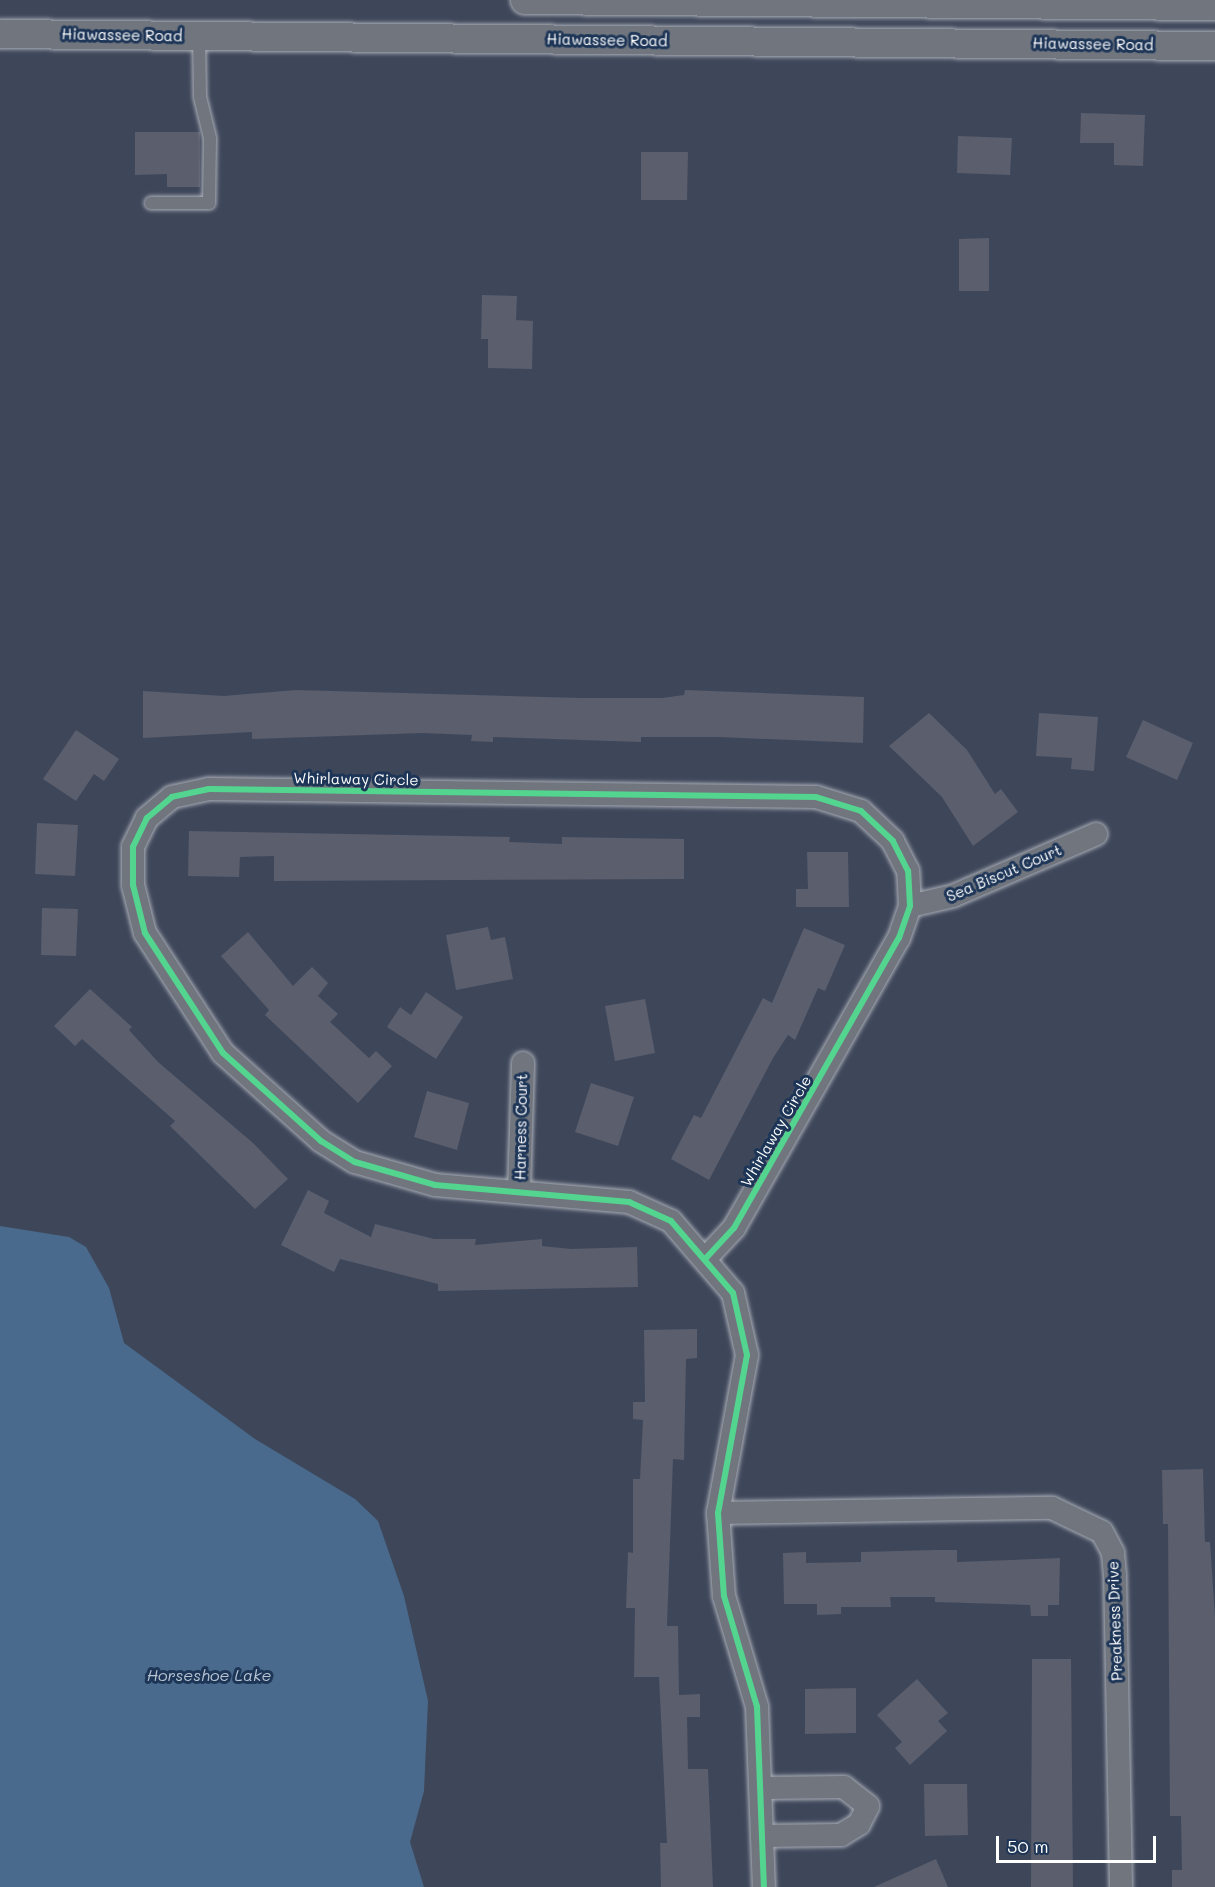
<!DOCTYPE html>
<style>
body{margin:0}
#map{position:relative;width:1215px;height:1887px;overflow:hidden;background:#3e475a;font-family:Mali,sans-serif}
div>[style]{position:absolute}
[style*='--x']{left:calc(var(--x)*1px);top:calc(var(--y)*1px);width:calc(var(--w)*1px);rotate:calc(var(--a)*1deg)}
.water>*{inset:0;background:#496a8c}
.building>*{inset:0;background:#5a5e6d}
.roads{filter:drop-shadow(0 0 2px #a8acb5) drop-shadow(0 0 2px #a8acb5)}
.service>*{height:12px;margin:-6px;padding:0 6px;transform-origin:6px;border-radius:6px;background:#70757e}
.minor>*{height:22px;margin:-11px;padding:0 11px;transform-origin:11px;border-radius:11px;background:#70757e}
.tertiary>*{height:28px;margin:-14px;padding:0 14px;transform-origin:14px;border-radius:14px;background:#70757e}
.cycleway>*{height:6px;margin:-3px;padding:0 3px;transform-origin:3px;border-radius:3px;background:#53d58f}
span{translate:-50% -50%;white-space:nowrap;text-align:center;line-height:1.15;-webkit-text-stroke:6px #1d3557;paint-order:stroke}
.street-label{font-size:15px;color:#fff}
.water-label{font-size:16px;color:#b7c5d3;font-style:italic}
.scale{position:absolute;left:996px;top:1836px;width:160px;height:27px;box-sizing:border-box;border:3px solid #fff;border-top:0;padding-left:8px;font-size:18px;line-height:21px;white-space:nowrap;color:#fff;-webkit-text-stroke:4px #1d3557;paint-order:stroke}
</style>
<div id="map">
<div class="water">
<i style="clip-path:polygon(0 1226px,69px 1237px,86px 1247px,109px 1288px,124px 1343px,255px 1439px,355px 1499px,378px 1521px,404px 1596px,428px 1701px,424px 1791px,410px 1842px,424px 1887px,0 1887px)"></i>
</div>
<div class="building">
<i style="clip-path:polygon(1081px 113px,1145px 115px,1143px 166px,1114px 165px,1114px 143px,1080px 143px)"></i>
<i style="clip-path:polygon(135px 132px,200px 132px,200px 187px,167px 187px,167px 174px,135px 175px)"></i>
<i style="clip-path:polygon(958px 136px,1012px 138px,1010px 175px,957px 173px)"></i>
<i style="clip-path:polygon(641px 152px,688px 152px,687px 200px,641px 200px)"></i>
<i style="clip-path:polygon(989px 238px,989px 291px,959px 291px,959px 239px)"></i>
<i style="clip-path:polygon(482px 295px,517px 296px,516px 320px,533px 321px,532px 369px,488px 368px,488px 339px,481px 339px)"></i>
<i style="clip-path:polygon(296px 690px,580px 698px,662px 698px,684px 695px,685px 690px,864px 697px,863px 743px,719px 737px,641px 737px,641px 742px,493px 737px,493px 742px,471px 741px,472px 735px,422px 733px,252px 739px,252px 732px,143px 738px,143px 691px,224px 696px)"></i>
<i style="clip-path:polygon(929px 713px,967px 750px,995px 794px,1001px 789px,1018px 812px,973px 846px,942px 797px,889px 746px)"></i>
<i style="clip-path:polygon(1039px 713px,1098px 717px,1094px 771px,1071px 769px,1072px 758px,1036px 756px)"></i>
<i style="clip-path:polygon(1143px 720px,1193px 743px,1177px 780px,1126px 757px)"></i>
<i style="clip-path:polygon(76px 730px,119px 759px,104px 781px,94px 774px,76px 801px,43px 779px)"></i>
<i style="clip-path:polygon(37px 823px,78px 825px,75px 876px,35px 874px)"></i>
<i style="clip-path:polygon(189px 831px,510px 837px,509px 842px,562px 844px,562px 837px,684px 839px,684px 879px,274px 881px,274px 856px,240px 857px,239px 877px,188px 876px)"></i>
<i style="clip-path:polygon(807px 852px,848px 852px,849px 907px,796px 907px,796px 889px,808px 889px)"></i>
<i style="clip-path:polygon(42px 908px,78px 909px,76px 956px,41px 955px)"></i>
<i style="clip-path:polygon(488px 927px,491px 940px,505px 937px,513px 979px,456px 990px,446px 935px)"></i>
<i style="clip-path:polygon(804px 928px,845px 945px,825px 991px,818px 988px,795px 1040px,788px 1035px,773px 1058px,709px 1180px,671px 1159px,694px 1115px,701px 1118px,763px 998px,772px 1003px)"></i>
<i style="clip-path:polygon(248px 932px,293px 986px,312px 967px,328px 983px,318px 996px,338px 1014px,330px 1022px,369px 1058px,376px 1051px,392px 1066px,358px 1103px,265px 1015px,269px 1010px,221px 956px)"></i>
<i style="clip-path:polygon(90px 989px,132px 1027px,129px 1030px,158px 1062px,253px 1143px,288px 1179px,255px 1209px,170px 1126px,175px 1121px,82px 1039px,75px 1046px,54px 1026px)"></i>
<i style="clip-path:polygon(426px 992px,463px 1017px,436px 1059px,387px 1027px,400px 1007px,411px 1015px)"></i>
<i style="clip-path:polygon(645px 999px,655px 1053px,615px 1061px,605px 1006px)"></i>
<i style="clip-path:polygon(591px 1083px,634px 1097px,618px 1146px,575px 1132px)"></i>
<i style="clip-path:polygon(427px 1091px,469px 1103px,457px 1150px,414px 1137px)"></i>
<i style="clip-path:polygon(308px 1190px,329px 1201px,324px 1213px,371px 1237px,375px 1224px,434px 1239px,476px 1239px,475px 1245px,542px 1239px,542px 1246px,571px 1249px,637px 1247px,638px 1287px,438px 1291px,438px 1284px,340px 1259px,334px 1272px,281px 1245px)"></i>
<i style="clip-path:polygon(697px 1329px,697px 1358px,686px 1359px,684px 1460px,673px 1459px,667px 1626px,678px 1626px,679px 1695px,700px 1694px,700px 1717px,687px 1717px,688px 1769px,708px 1769px,713px 1887px,661px 1887px,660px 1843px,667px 1843px,659px 1677px,634px 1677px,635px 1608px,626px 1608px,628px 1552px,633px 1553px,633px 1479px,640px 1479px,643px 1420px,633px 1419px,633px 1402px,645px 1402px,644px 1330px)"></i>
<i style="clip-path:polygon(1203px 1469px,1205px 1542px,1210px 1542px,1215px 1617px,1215px 1887px,1172px 1887px,1172px 1870px,1182px 1870px,1181px 1816px,1170px 1816px,1168px 1524px,1163px 1524px,1162px 1470px)"></i>
<i style="clip-path:polygon(935px 1550px,957px 1550px,957px 1562px,1060px 1558px,1059px 1605px,1048px 1605px,1048px 1616px,1031px 1616px,1030px 1605px,935px 1602px,935px 1597px,890px 1597px,891px 1607px,841px 1607px,841px 1614px,817px 1615px,817px 1604px,784px 1604px,783px 1553px,806px 1552px,806px 1563px,861px 1562px,861px 1552px)"></i>
<i style="clip-path:polygon(1032px 1659px,1071px 1659px,1073px 1887px,1031px 1887px)"></i>
<i style="clip-path:polygon(917px 1679px,948px 1713px,938px 1721px,947px 1731px,910px 1765px,895px 1748px,902px 1742px,877px 1715px)"></i>
<i style="clip-path:polygon(856px 1688px,856px 1733px,805px 1734px,805px 1689px)"></i>
<i style="clip-path:polygon(924px 1784px,967px 1784px,968px 1835px,925px 1836px)"></i>
<i style="clip-path:polygon(936px 1859px,948px 1887px,874px 1887px)"></i>
</div>
<div class="roads">
<div class="service">
<i style="--x:151;--y:203;--w:58;--a:0"></i>
<i style="--x:209;--y:203;--w:65;--a:-89.1"></i>
<i style="--x:210;--y:138;--w:42;--a:-103.7"></i>
<i style="--x:200;--y:97;--w:62;--a:-90.9"></i>
</div>
<div class="minor">
<i style="--x:910;--y:906;--w:44;--a:-13.1"></i>
<i style="--x:953;--y:896;--w:156;--a:-23.4"></i>
<i style="--x:519;--y:1192;--w:129;--a:-88.2"></i>
<i style="--x:706;--y:1258;--w:41;--a:-47"></i>
<i style="--x:734;--y:1228;--w:334;--a:-60.4"></i>
<i style="--x:899;--y:938;--w:34;--a:-71"></i>
<i style="--x:910;--y:906;--w:35;--a:-93"></i>
<i style="--x:908;--y:871;--w:34;--a:-117"></i>
<i style="--x:893;--y:841;--w:44;--a:-136.8"></i>
<i style="--x:861;--y:811;--w:47;--a:-162.7"></i>
<i style="--x:816;--y:797;--w:607;--a:-179.24"></i>
<i style="--x:209;--y:789;--w:38;--a:168"></i>
<i style="--x:172;--y:797;--w:33;--a:140"></i>
<i style="--x:147;--y:818;--w:32;--a:116"></i>
<i style="--x:133;--y:847;--w:38;--a:90"></i>
<i style="--x:133;--y:885;--w:49;--a:76"></i>
<i style="--x:145;--y:933;--w:143;--a:57"></i>
<i style="--x:223;--y:1053;--w:132;--a:41.9"></i>
<i style="--x:321;--y:1141;--w:40;--a:32"></i>
<i style="--x:355;--y:1162;--w:83;--a:16"></i>
<i style="--x:435;--y:1185;--w:195;--a:5"></i>
<i style="--x:629;--y:1202;--w:46;--a:24.3"></i>
<i style="--x:671;--y:1221;--w:95;--a:49.3"></i>
<i style="--x:733;--y:1293;--w:64;--a:77.3"></i>
<i style="--x:747;--y:1355;--w:161;--a:100.4"></i>
<i style="--x:718;--y:1513;--w:83;--a:85.9"></i>
<i style="--x:724;--y:1596;--w:116;--a:73.4"></i>
<i style="--x:757;--y:1707;--w:180;--a:87.8"></i>
<i style="--x:718;--y:1513;--w:334;--a:-0.9"></i>
<i style="--x:1052;--y:1508;--w:55;--a:25.6"></i>
<i style="--x:1102;--y:1532;--w:24;--a:62"></i>
<i style="--x:1113;--y:1553;--w:21;--a:85"></i>
<i style="--x:1115;--y:1574;--w:313;--a:88.9"></i>
<i style="--x:763;--y:1836;--w:78;--a:-0.7"></i>
<i style="--x:841;--y:1835;--w:21;--a:-31"></i>
<i style="--x:859;--y:1824;--w:20;--a:-63"></i>
<i style="--x:868;--y:1806;--w:31;--a:-142"></i>
<i style="--x:844;--y:1787;--w:80;--a:179.3"></i>
</div>
<div class="tertiary">
<i style="--x:525;--y:0;--w:690;--a:0.5"></i>
<i style="--x:0;--y:34;--w:1215;--a:0.57"></i>
</div>
</div>
<div class="cycleway">
<i style="--x:706;--y:1258;--w:41;--a:-47"></i>
<i style="--x:734;--y:1228;--w:334;--a:-60.4"></i>
<i style="--x:899;--y:938;--w:34;--a:-71"></i>
<i style="--x:910;--y:906;--w:35;--a:-93"></i>
<i style="--x:908;--y:871;--w:34;--a:-117"></i>
<i style="--x:893;--y:841;--w:44;--a:-136.8"></i>
<i style="--x:861;--y:811;--w:47;--a:-162.7"></i>
<i style="--x:816;--y:797;--w:607;--a:-179.24"></i>
<i style="--x:209;--y:789;--w:38;--a:168"></i>
<i style="--x:172;--y:797;--w:33;--a:140"></i>
<i style="--x:147;--y:818;--w:32;--a:116"></i>
<i style="--x:133;--y:847;--w:38;--a:90"></i>
<i style="--x:133;--y:885;--w:49;--a:76"></i>
<i style="--x:145;--y:933;--w:143;--a:57"></i>
<i style="--x:223;--y:1053;--w:132;--a:41.9"></i>
<i style="--x:321;--y:1141;--w:40;--a:32"></i>
<i style="--x:355;--y:1162;--w:83;--a:16"></i>
<i style="--x:435;--y:1185;--w:195;--a:5"></i>
<i style="--x:629;--y:1202;--w:46;--a:24.3"></i>
<i style="--x:671;--y:1221;--w:95;--a:49.3"></i>
<i style="--x:733;--y:1293;--w:64;--a:77.3"></i>
<i style="--x:747;--y:1355;--w:161;--a:100.4"></i>
<i style="--x:718;--y:1513;--w:83;--a:85.9"></i>
<i style="--x:724;--y:1596;--w:116;--a:73.4"></i>
<i style="--x:757;--y:1707;--w:180;--a:87.8"></i>
</div>
<div class="street-label">
<span style="left:122px;top:35px;rotate:1deg">Hiawassee Road</span>
<span style="left:607px;top:40px;rotate:1deg">Hiawassee Road</span>
<span style="left:1093px;top:44px;rotate:1deg">Hiawassee Road</span>
<span style="left:356px;top:779px;rotate:1deg">Whirlaway Circle</span>
<span style="left:1004px;top:873px;rotate:-23deg">Sea Biscut Court</span>
<span style="left:521px;top:1127px;rotate:-89deg">Harness Court</span>
<span style="left:776px;top:1131px;rotate:-60deg">Whirlaway Circle</span>
<span style="left:1115px;top:1621px;rotate:-92deg">Preakness Drive</span>
</div>
<div class="water-label">
<span style="left:209px;top:1675px">Horseshoe Lake</span>
</div>
<div class="scale">50 m</div>
</div>
